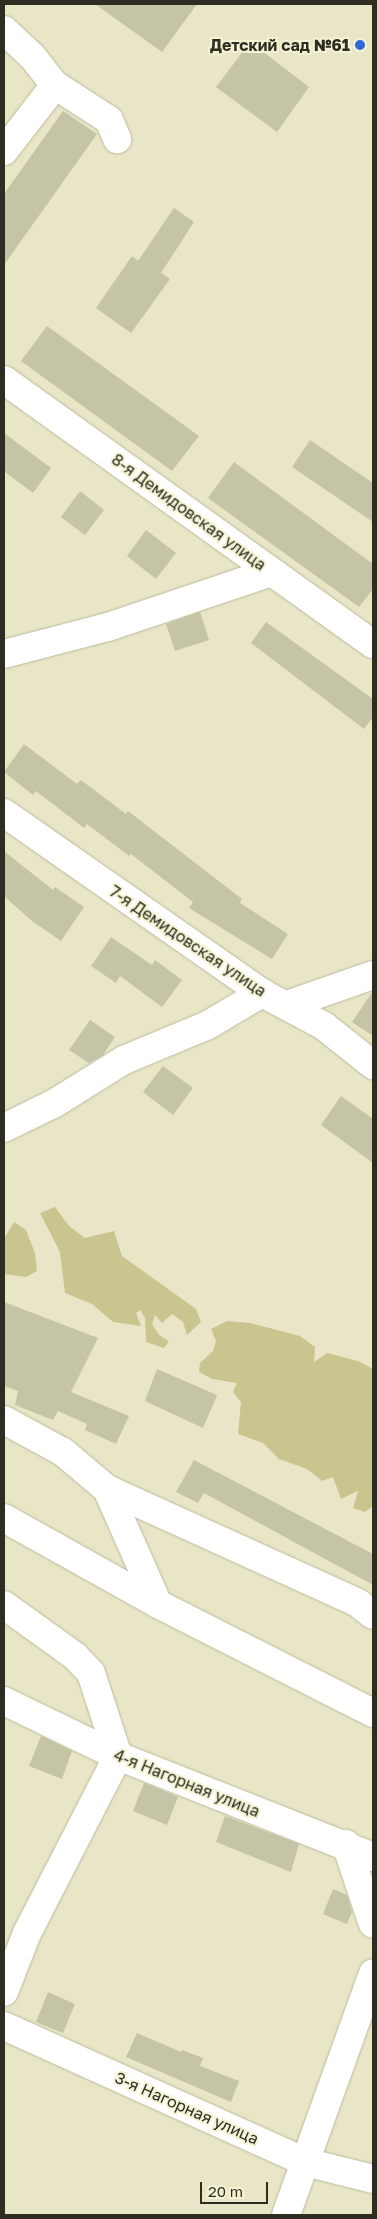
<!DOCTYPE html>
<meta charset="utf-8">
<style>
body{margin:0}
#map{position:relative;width:377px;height:2219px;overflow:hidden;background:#e8e6c7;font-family:"Golos Text",sans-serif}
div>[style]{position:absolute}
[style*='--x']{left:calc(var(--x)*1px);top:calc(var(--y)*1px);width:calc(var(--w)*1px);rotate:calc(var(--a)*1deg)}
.green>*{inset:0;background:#cac58f}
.building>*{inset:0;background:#c6c4a6}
.roads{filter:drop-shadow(0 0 1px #bdbb9d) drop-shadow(0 0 1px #bdbb9d)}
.minor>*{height:28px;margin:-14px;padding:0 14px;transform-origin:14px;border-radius:14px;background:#fff}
.major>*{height:28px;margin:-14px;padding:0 14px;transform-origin:14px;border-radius:14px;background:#fff}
.dots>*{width:14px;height:14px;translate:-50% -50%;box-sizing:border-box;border:2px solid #f5f3d4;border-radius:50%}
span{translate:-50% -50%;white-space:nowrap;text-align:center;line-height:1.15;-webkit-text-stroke:4px #f5f3d4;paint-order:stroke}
.poi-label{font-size:16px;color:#2d2d21;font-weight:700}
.right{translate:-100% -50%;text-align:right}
.street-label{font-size:16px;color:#2d2d21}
.frame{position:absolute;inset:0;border:5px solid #2d2d21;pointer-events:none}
.scale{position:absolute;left:200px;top:2182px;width:68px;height:22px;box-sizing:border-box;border:2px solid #2d2d21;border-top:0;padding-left:6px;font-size:15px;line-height:18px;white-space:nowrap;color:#2d2d21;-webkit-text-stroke:4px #f5f3d4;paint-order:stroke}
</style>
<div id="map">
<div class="green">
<i style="clip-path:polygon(55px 1207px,69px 1226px,85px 1238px,114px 1231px,122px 1256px,196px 1309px,201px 1322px,187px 1335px,183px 1322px,172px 1314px,162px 1323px,155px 1315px,152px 1324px,159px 1335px,169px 1341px,164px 1348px,146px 1342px,145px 1318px,140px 1310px,136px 1313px,141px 1326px,113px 1322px,92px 1304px,65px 1293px,60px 1252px,40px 1213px)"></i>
<i style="clip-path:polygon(14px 1222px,26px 1230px,35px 1253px,37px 1271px,26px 1277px,4px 1274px,4px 1239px)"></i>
<i style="clip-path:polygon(227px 1321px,250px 1323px,300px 1336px,315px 1347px,314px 1362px,327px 1353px,358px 1361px,373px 1369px,373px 1506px,365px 1512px,353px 1508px,358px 1491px,341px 1499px,333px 1477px,322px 1481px,307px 1469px,279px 1459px,263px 1443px,238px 1434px,241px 1402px,233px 1392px,237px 1383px,212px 1379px,199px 1372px,200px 1363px,213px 1351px,216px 1341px,211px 1329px)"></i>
</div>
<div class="building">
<i style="clip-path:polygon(95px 4px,197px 4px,162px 52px)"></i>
<i style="clip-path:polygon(250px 42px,309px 87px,277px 132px,216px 87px)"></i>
<i style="clip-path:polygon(63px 111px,97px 134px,4px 265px,4px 194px)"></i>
<i style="clip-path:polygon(174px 208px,194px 222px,161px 273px,170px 279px,131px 333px,96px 308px,132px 256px,138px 261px)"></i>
<i style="clip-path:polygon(47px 326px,199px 436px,172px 471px,21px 361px)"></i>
<i style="clip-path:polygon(4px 433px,51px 468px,33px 493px,4px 471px)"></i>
<i style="clip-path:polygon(310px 440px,373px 483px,373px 522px,292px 467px)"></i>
<i style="clip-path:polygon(234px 462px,373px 564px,373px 589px,359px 607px,208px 498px)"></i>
<i style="clip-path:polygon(80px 491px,104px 510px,85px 535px,61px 517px)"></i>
<i style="clip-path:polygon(146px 530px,176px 553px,156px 579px,127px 556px)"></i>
<i style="clip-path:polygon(200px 612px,209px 640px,175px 651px,166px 624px)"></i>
<i style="clip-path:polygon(266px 622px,373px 699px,373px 717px,364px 729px,251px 643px)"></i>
<i style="clip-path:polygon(24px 744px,77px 784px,81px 780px,126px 814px,128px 811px,242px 899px,240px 903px,288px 934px,272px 959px,189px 908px,193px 902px,131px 854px,129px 856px,87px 824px,84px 828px,36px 791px,33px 795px,4px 772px)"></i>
<i style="clip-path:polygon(4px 851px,53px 890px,55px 887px,84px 907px,61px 941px,32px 921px,4px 896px)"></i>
<i style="clip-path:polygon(111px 937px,152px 965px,155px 960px,182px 980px,162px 1007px,120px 976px,116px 983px,91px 966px)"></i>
<i style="clip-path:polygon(373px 991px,373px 1036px,352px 1022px)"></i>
<i style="clip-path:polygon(90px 1020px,115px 1037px,103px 1055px,89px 1063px,69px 1050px)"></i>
<i style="clip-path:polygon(163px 1066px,193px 1088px,173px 1115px,143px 1092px)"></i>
<i style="clip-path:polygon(341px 1096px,373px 1119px,373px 1163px,321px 1125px)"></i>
<i style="clip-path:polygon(4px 1302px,98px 1338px,71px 1392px,129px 1416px,116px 1444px,85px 1430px,87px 1424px,58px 1411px,53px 1420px,15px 1405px,18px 1391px,4px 1386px)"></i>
<i style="clip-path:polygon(157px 1369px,217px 1395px,203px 1428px,145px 1401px)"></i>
<i style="clip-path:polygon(194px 1460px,373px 1554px,373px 1585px,204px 1493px,198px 1503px,176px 1492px)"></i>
<i style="clip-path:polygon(41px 1736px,72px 1751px,62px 1779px,29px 1766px)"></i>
<i style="clip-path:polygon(144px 1783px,178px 1797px,167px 1825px,133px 1811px)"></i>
<i style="clip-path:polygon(225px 1816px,299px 1844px,291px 1872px,216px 1842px)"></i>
<i style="clip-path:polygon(333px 1889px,347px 1895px,352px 1912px,347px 1924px,323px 1914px)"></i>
<i style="clip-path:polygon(48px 1992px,75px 2004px,63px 2033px,36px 2022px)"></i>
<i style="clip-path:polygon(137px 2033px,181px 2052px,182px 2050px,203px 2058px,200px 2066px,239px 2081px,231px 2102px,126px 2057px)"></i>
</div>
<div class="roads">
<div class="minor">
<i style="--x:4;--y:30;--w:38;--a:43"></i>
<i style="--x:32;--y:56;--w:37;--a:52"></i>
<i style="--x:55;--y:85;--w:64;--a:32.9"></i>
<i style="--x:109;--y:120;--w:21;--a:67"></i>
<i style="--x:4;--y:151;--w:83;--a:-52.3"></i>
<i style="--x:4;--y:380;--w:454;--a:35.6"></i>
<i style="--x:4;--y:654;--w:107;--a:-14.6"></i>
<i style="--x:108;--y:627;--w:172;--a:-18.6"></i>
<i style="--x:4;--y:813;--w:315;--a:34.9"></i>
<i style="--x:262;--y:993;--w:70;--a:28"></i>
<i style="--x:324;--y:1026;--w:63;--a:38.5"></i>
<i style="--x:287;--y:1005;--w:91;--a:-19.2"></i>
<i style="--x:4;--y:1128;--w:57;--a:-26.1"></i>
<i style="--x:55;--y:1103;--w:81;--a:-31.9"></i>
<i style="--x:124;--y:1060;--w:91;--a:-22.6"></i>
<i style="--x:208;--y:1025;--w:63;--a:-30.7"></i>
<i style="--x:4;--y:1420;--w:67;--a:28.5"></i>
<i style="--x:63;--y:1452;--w:57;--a:40.1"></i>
<i style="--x:107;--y:1489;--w:126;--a:66.1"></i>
<i style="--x:107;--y:1489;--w:276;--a:24.4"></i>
<i style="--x:358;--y:1603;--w:19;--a:39"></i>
<i style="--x:4;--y:1605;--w:87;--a:35.7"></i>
<i style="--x:75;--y:1656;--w:23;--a:47"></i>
<i style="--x:91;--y:1673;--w:87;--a:72"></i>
<i style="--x:118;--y:1756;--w:199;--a:117.2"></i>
<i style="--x:27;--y:1933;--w:63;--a:111.3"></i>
<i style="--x:4;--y:1701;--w:127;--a:25.8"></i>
<i style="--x:118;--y:1756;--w:274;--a:21.6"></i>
<i style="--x:346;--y:1844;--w:84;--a:71.4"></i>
<i style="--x:4;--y:2026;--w:330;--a:24.3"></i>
<i style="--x:305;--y:2162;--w:70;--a:14"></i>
<i style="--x:286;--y:2215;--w:257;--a:-70.2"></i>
</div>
<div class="major">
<i style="--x:4;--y:1518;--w:176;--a:29.2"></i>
<i style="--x:158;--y:1604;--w:241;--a:26.9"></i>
</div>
</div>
<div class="dots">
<i style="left:360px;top:45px;background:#2c69d6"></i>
</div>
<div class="poi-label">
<span class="right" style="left:350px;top:45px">Детский сад №61</span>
</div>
<div class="street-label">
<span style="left:189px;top:512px;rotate:36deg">8-я Демидовская улица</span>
<span style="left:188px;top:941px;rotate:34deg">7-я Демидовская улица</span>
<span style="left:187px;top:1783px;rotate:22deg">4-я Нагорная улица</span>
<span style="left:187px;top:2108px;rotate:24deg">3-я Нагорная улица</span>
</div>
<div class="frame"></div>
<div class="scale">20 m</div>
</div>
